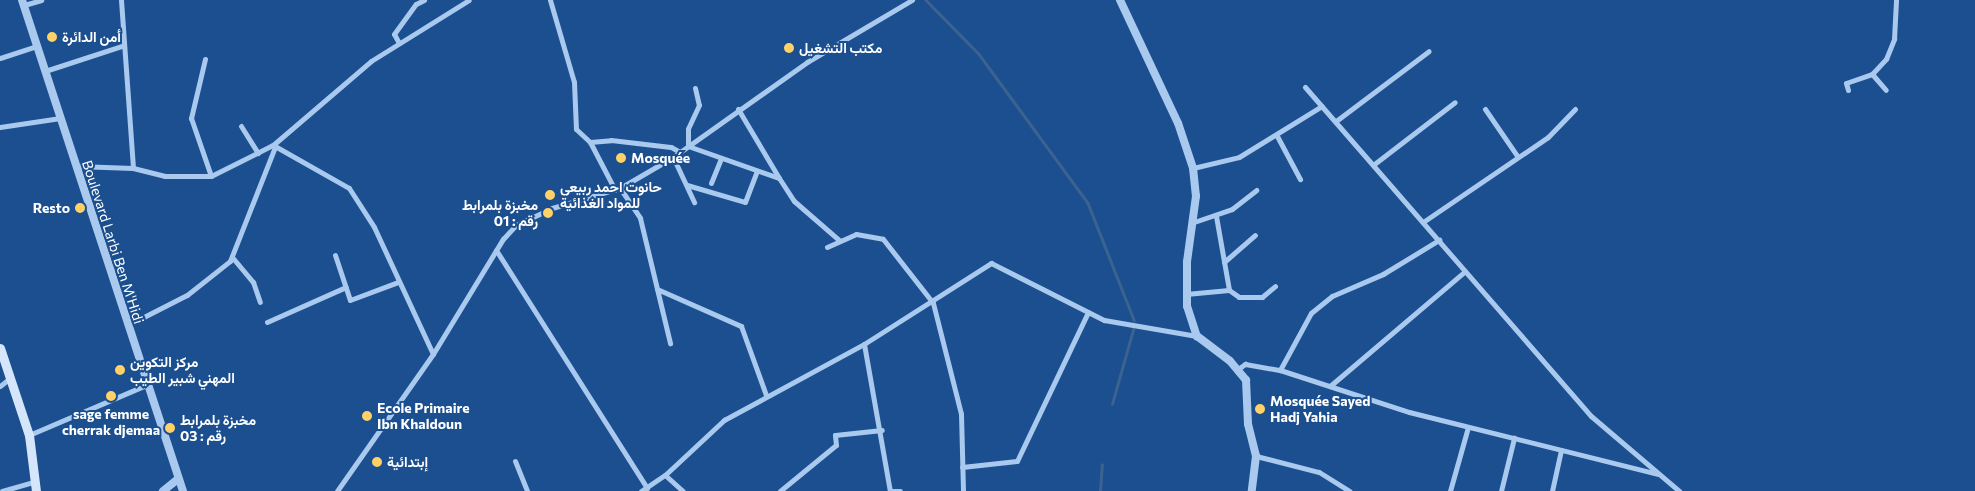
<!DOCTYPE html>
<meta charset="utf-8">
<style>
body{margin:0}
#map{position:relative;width:1975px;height:491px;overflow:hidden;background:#1b4f8f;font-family:Commissioner,Vazirmatn,sans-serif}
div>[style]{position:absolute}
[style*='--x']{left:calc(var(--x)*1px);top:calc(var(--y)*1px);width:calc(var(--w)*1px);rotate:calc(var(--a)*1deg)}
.stream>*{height:2.5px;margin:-1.25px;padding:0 1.25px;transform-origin:1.25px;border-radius:1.25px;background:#3c6290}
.minor>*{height:5px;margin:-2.5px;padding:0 2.5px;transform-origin:2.5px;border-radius:2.5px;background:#a9c9ee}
.tertiary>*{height:8px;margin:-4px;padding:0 4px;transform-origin:4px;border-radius:4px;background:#a9c9ee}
.secondary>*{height:9px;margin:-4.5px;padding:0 4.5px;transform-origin:4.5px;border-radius:4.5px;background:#d6e6fa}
.dots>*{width:14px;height:14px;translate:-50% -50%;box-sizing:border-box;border:2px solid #1b4f8f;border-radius:50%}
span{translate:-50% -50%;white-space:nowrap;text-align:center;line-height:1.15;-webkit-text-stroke:4px #1b4f8f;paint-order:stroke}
.poi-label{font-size:14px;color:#fff;font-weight:700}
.left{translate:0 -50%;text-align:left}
.right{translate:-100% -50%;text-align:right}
.street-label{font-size:14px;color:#fff}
</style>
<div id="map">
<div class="stream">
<i style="--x:926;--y:0;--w:76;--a:45.5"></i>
<i style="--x:979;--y:54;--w:185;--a:53.8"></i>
<i style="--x:1088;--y:203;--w:126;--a:68.5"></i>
<i style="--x:1112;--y:404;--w:81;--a:-74.2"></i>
<i style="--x:1100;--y:491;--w:26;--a:-86"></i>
</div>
<div class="minor">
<i style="--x:121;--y:0;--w:168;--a:85.9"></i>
<i style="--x:550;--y:0;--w:85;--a:73.7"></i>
<i style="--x:574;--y:82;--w:47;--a:87.6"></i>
<i style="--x:576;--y:129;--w:19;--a:43"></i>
<i style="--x:590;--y:142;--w:54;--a:62.5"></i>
<i style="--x:24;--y:5;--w:18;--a:-16"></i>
<i style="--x:399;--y:43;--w:10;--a:-119"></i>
<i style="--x:394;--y:34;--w:37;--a:-54"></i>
<i style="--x:416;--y:4;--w:9;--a:-27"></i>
<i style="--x:0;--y:58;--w:39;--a:-18"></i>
<i style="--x:205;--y:59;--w:61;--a:103.3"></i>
<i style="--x:191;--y:118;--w:61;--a:71"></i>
<i style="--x:45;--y:71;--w:81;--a:-18"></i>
<i style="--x:1872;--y:74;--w:21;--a:49"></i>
<i style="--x:1305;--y:87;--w:436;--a:49"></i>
<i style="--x:1591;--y:416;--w:116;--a:40.4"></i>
<i style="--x:695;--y:88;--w:17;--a:77"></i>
<i style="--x:699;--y:105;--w:26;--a:115"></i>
<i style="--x:688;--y:129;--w:17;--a:90"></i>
<i style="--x:688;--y:146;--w:96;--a:19.4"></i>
<i style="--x:779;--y:178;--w:27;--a:57"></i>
<i style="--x:794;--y:201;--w:60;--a:40.9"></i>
<i style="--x:1848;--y:90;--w:7;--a:-106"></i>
<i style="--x:1846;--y:83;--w:28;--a:-19"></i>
<i style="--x:1872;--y:74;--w:21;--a:-47"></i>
<i style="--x:1886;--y:59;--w:22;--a:-68"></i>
<i style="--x:1894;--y:39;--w:39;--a:-87"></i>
<i style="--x:738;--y:109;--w:80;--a:59.3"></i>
<i style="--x:1485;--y:109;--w:58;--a:55.5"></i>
<i style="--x:1336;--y:121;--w:116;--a:-37"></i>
<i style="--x:241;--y:126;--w:32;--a:58"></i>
<i style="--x:0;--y:127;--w:61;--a:-8.5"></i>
<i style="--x:1277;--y:136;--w:49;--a:61.9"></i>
<i style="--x:590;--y:142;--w:21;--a:-5"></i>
<i style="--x:611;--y:140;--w:60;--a:6.7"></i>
<i style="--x:671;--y:147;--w:10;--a:29"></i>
<i style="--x:273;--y:145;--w:87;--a:29.5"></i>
<i style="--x:349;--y:188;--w:46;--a:57.3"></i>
<i style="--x:374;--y:227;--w:140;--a:65.1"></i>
<i style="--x:673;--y:157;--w:50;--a:65"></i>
<i style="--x:1373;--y:165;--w:103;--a:-37.5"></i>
<i style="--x:76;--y:166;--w:57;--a:2"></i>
<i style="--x:133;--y:168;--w:33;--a:14"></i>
<i style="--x:165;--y:176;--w:46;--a:0"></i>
<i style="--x:211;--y:176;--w:69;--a:-26.6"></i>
<i style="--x:273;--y:145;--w:129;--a:-40.6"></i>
<i style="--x:371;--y:61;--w:115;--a:-31.9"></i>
<i style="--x:1193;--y:168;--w:47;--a:-13.4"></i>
<i style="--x:1239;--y:157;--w:97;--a:-31.6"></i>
<i style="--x:711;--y:183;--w:27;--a:-68"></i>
<i style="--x:687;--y:185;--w:60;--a:16.3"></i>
<i style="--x:745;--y:202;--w:33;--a:-69"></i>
<i style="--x:620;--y:188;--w:36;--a:56"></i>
<i style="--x:640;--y:218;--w:129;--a:76.5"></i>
<i style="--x:1216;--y:216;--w:75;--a:80"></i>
<i style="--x:1229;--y:290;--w:12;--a:35"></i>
<i style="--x:1239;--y:297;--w:23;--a:0"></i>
<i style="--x:1262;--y:297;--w:17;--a:-40"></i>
<i style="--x:1194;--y:222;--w:40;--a:-18.9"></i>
<i style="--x:1232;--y:209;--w:31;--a:-38"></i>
<i style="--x:1423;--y:222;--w:151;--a:-34.2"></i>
<i style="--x:1548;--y:137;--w:39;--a:-46"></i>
<i style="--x:827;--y:247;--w:32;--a:-24"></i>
<i style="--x:856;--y:234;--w:27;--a:10"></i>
<i style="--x:883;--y:239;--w:81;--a:52"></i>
<i style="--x:933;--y:303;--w:114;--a:75.8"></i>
<i style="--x:961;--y:414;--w:77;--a:88.5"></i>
<i style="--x:496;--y:250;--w:282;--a:57.6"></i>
<i style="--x:335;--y:255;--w:47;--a:71.6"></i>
<i style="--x:350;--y:300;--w:51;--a:-20.6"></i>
<i style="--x:232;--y:257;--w:33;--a:50"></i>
<i style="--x:253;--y:282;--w:21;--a:71"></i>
<i style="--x:1224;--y:262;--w:41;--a:-41.1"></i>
<i style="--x:657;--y:289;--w:92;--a:23.8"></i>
<i style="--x:741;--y:326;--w:73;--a:70.1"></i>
<i style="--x:1186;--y:294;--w:43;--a:-5.3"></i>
<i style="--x:267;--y:322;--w:86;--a:-23.9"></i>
<i style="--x:128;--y:325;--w:66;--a:-27"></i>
<i style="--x:187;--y:295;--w:55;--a:-38.3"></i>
<i style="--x:230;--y:261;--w:123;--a:-68.5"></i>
<i style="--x:864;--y:344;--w:149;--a:80"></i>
<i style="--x:1238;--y:369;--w:9;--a:-36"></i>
<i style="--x:1245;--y:364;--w:36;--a:10"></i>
<i style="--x:1280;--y:370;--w:136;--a:18"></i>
<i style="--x:1409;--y:412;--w:256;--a:14"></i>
<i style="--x:1280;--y:370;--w:65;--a:-61.5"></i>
<i style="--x:1311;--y:313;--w:27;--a:-39"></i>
<i style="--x:1332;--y:296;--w:56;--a:-23.3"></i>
<i style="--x:1383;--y:274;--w:66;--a:-31.3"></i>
<i style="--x:0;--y:386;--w:14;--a:-39"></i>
<i style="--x:1330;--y:386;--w:177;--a:-40.4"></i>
<i style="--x:29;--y:435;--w:127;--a:-23.1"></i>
<i style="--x:1256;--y:456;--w:65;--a:14.3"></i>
<i style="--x:1319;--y:472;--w:36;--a:32"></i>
<i style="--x:515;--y:461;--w:32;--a:68"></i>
<i style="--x:962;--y:467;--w:55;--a:-6.2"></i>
<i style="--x:1017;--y:461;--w:165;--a:-64.5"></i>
<i style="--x:665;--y:475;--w:24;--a:42"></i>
<i style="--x:2;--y:491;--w:32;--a:-16"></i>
<i style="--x:337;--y:491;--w:167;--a:-55"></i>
<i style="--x:433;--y:354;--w:135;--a:-58.7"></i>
<i style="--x:503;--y:239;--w:19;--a:-47"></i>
<i style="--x:516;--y:225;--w:40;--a:-25"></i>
<i style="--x:552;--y:208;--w:71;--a:-16.4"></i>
<i style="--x:620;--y:188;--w:61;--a:-30.3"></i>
<i style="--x:673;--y:157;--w:164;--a:-35.3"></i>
<i style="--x:807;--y:62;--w:122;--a:-30.6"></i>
<i style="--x:641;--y:491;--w:29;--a:-34"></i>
<i style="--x:665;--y:475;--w:81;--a:-43"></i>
<i style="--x:724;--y:420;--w:159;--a:-28.5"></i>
<i style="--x:864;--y:344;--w:151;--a:-32.5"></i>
<i style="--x:991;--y:263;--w:127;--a:26.8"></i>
<i style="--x:1104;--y:320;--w:94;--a:9.8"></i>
<i style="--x:780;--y:491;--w:72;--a:-39.4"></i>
<i style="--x:836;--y:445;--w:10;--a:-96"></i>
<i style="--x:835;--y:435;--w:47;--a:-6.1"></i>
<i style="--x:890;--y:491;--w:10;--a:0"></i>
<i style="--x:1450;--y:491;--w:66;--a:-74.3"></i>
<i style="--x:1501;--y:491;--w:55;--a:-76.2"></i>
<i style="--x:1552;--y:491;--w:42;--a:-77.6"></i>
</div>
<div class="tertiary">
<i style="--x:22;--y:0;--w:517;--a:71.85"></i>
<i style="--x:1120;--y:0;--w:136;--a:64.8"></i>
<i style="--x:1178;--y:123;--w:47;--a:71.6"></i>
<i style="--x:1193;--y:168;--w:28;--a:84"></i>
<i style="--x:1196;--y:196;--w:67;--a:97.8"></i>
<i style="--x:1187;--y:262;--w:44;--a:90"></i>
<i style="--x:1187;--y:306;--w:32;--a:72"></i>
<i style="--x:1197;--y:336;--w:41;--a:37.1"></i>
<i style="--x:1230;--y:361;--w:25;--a:50"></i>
<i style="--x:1246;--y:380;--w:44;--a:87.4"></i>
<i style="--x:1248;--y:424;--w:33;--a:76"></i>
<i style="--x:1256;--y:456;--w:35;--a:97"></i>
<i style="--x:163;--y:491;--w:19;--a:-39"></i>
</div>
<div class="secondary">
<i style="--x:0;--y:348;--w:92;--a:71.6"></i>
<i style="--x:29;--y:435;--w:56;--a:82.9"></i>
</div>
<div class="dots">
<i style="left:52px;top:37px;background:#ffd166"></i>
<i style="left:789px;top:48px;background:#ffd166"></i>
<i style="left:621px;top:158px;background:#ffd166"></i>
<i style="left:550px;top:195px;background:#ffd166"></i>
<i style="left:80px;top:208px;background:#ffd166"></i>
<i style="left:548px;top:213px;background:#ffd166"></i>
<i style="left:120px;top:370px;background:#ffd166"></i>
<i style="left:111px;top:396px;background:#ffd166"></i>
<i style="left:1260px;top:409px;background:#ffd166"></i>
<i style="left:367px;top:416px;background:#ffd166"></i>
<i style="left:170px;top:428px;background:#ffd166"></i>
<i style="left:377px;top:462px;background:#ffd166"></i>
</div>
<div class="poi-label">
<span class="left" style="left:62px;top:37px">أمن الدائرة</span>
<span class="left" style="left:799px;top:48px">مكتب التشغيل</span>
<span class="left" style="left:631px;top:158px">Mosquée</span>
<span class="left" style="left:560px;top:195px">حانوت احمد ربيعي<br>للمواد الغذائية</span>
<span class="right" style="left:538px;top:213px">مخبزة بلمرابط<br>رقم : 01</span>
<span class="right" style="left:70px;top:208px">Resto</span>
<span class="left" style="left:130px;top:370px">مركز التكوين<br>المهني شبير الطيب</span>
<span class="left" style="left:1270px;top:409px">Mosquée Sayed<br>Hadj Yahia</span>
<span class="left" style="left:377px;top:416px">Ecole Primaire<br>Ibn Khaldoun</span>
<span style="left:111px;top:422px">sage femme<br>cherrak djemaa</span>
<span class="left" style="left:180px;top:428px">مخبزة بلمرابط<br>رقم : 03</span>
<span class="left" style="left:387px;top:462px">إبتدائية</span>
</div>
<div class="street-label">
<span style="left:113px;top:242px;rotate:72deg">Boulevard Larbi Ben M'Hidi</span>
</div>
</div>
